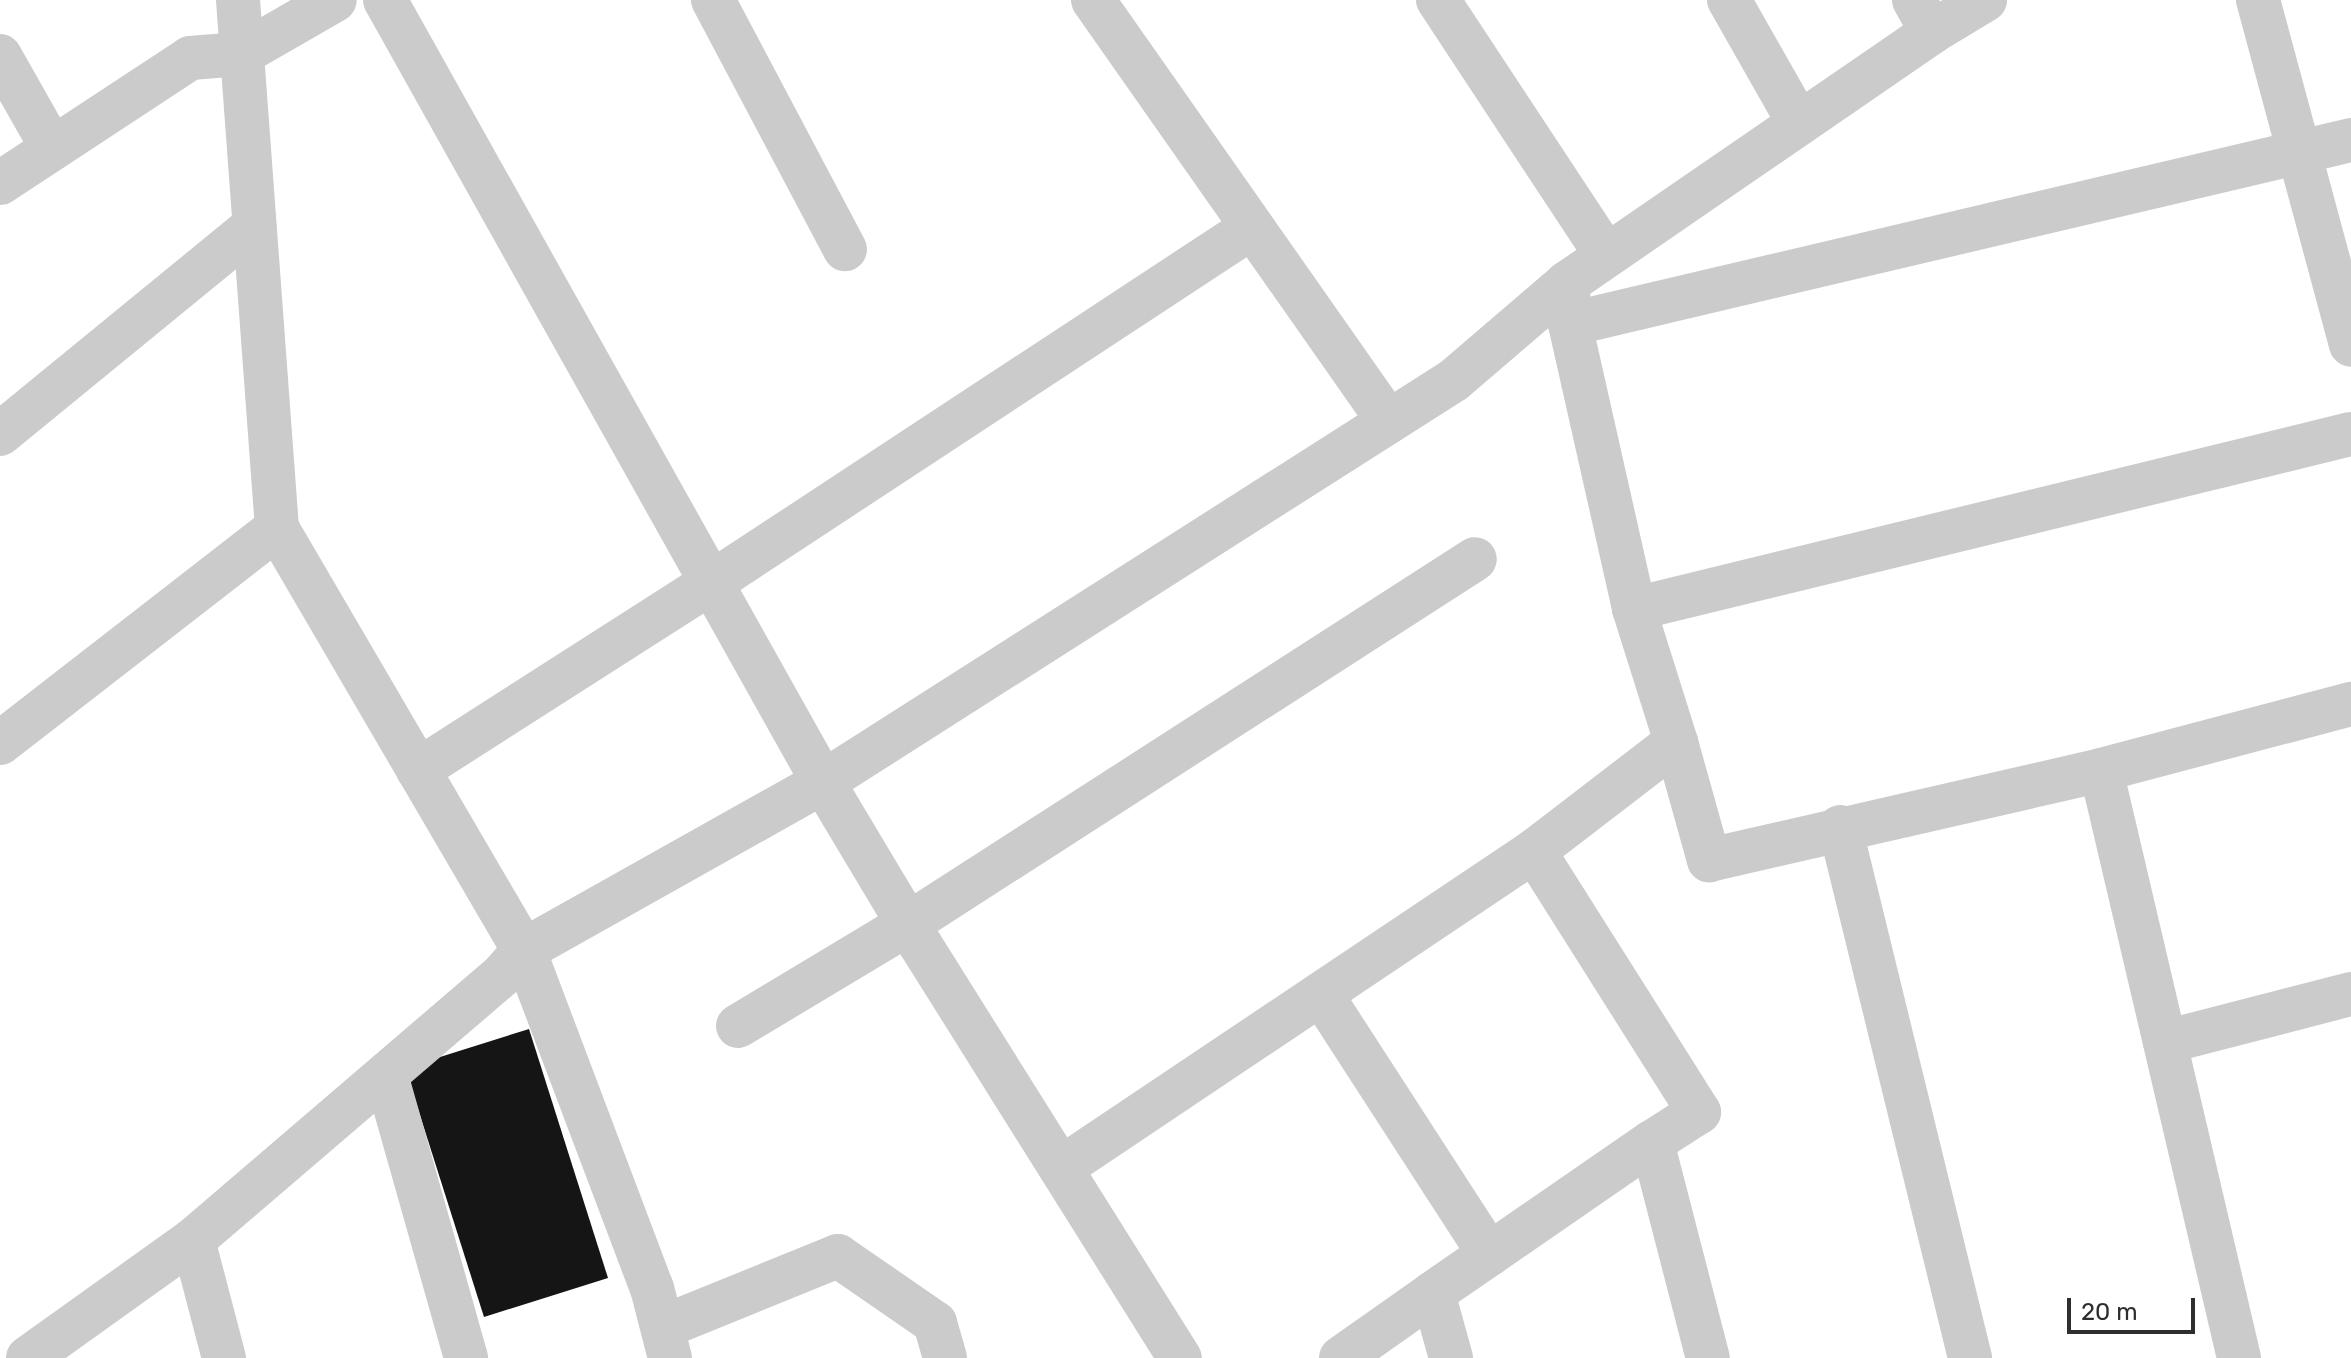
<!DOCTYPE html>
<style>
body{margin:0}
#map{position:relative;width:2351px;height:1358px;overflow:hidden;background:#fff;font-family:Rubik,sans-serif}
div>[style]{position:absolute}
[style*='--x']{left:calc(var(--x)*1px);top:calc(var(--y)*1px);width:calc(var(--w)*1px);rotate:calc(var(--a)*1deg)}
.building>*{inset:0;background:#151515}
.minor>*{height:44px;margin:-22px;padding:0 22px;transform-origin:22px;border-radius:22px;background:#cbcbcb}
span{translate:-50% -50%;white-space:nowrap;text-align:center;line-height:1.15;-webkit-text-stroke:8px #fff;paint-order:stroke}
.scale{position:absolute;left:2067px;top:1298px;width:128px;height:36px;box-sizing:border-box;border:4px solid #2e2e2e;border-top:0;padding-left:10px;font-size:24px;line-height:28px;white-space:nowrap;color:#2e2e2e;-webkit-text-stroke:6px #fff;paint-order:stroke}
</style>
<div id="map">
<div class="building">
<i style="clip-path:polygon(529px 1029px,608px 1278px,484px 1317px,405px 1068px)"></i>
</div>
<div class="minor">
<i style="--x:238;--y:0;--w:529;--a:85.78"></i>
<i style="--x:277;--y:528;--w:489;--a:59.7"></i>
<i style="--x:524;--y:950;--w:361;--a:69.3"></i>
<i style="--x:652;--y:1288;--w:72;--a:75.6"></i>
<i style="--x:385;--y:0;--w:896;--a:60.75"></i>
<i style="--x:823;--y:782;--w:189;--a:59.1"></i>
<i style="--x:920;--y:944;--w:489;--a:57.9"></i>
<i style="--x:713;--y:0;--w:282;--a:62.1"></i>
<i style="--x:1093;--y:0;--w:515;--a:54.95"></i>
<i style="--x:1438;--y:0;--w:305;--a:56.6"></i>
<i style="--x:1729;--y:0;--w:142;--a:60.4"></i>
<i style="--x:1914;--y:0;--w:37;--a:61"></i>
<i style="--x:2258;--y:0;--w:357;--a:74.9"></i>
<i style="--x:0;--y:56;--w:106;--a:60.5"></i>
<i style="--x:0;--y:183;--w:227;--a:-33.3"></i>
<i style="--x:190;--y:58;--w:51;--a:-4.5"></i>
<i style="--x:241;--y:54;--w:108;--a:-29.9"></i>
<i style="--x:1568;--y:293;--w:31;--a:86"></i>
<i style="--x:1570;--y:324;--w:292;--a:77.3"></i>
<i style="--x:1570;--y:324;--w:802;--a:-13.26"></i>
<i style="--x:0;--y:434;--w:328;--a:-39.3"></i>
<i style="--x:1676;--y:742;--w:123;--a:74.4"></i>
<i style="--x:1709;--y:860;--w:402;--a:-12.9"></i>
<i style="--x:2101;--y:770;--w:259;--a:-14.8"></i>
<i style="--x:0;--y:743;--w:351;--a:-37.8"></i>
<i style="--x:418;--y:770;--w:351;--a:-32.6"></i>
<i style="--x:714;--y:581;--w:643;--a:-33.32"></i>
<i style="--x:2101;--y:770;--w:604;--a:76.79"></i>
<i style="--x:1840;--y:827;--w:547;--a:76.24"></i>
<i style="--x:1534;--y:851;--w:309;--a:57.7"></i>
<i style="--x:1699;--y:1112;--w:56;--a:147.4"></i>
<i style="--x:1652;--y:1142;--w:223;--a:75.5"></i>
<i style="--x:1321;--y:994;--w:310;--a:57.1"></i>
<i style="--x:738;--y:1026;--w:198;--a:-31"></i>
<i style="--x:908;--y:924;--w:674;--a:-32.77"></i>
<i style="--x:2165;--y:1042;--w:192;--a:-14.5"></i>
<i style="--x:386;--y:1075;--w:294;--a:74.2"></i>
<i style="--x:1061;--y:1168;--w:569;--a:-33.83"></i>
<i style="--x:1534;--y:851;--w:179;--a:-37.5"></i>
<i style="--x:1676;--y:742;--w:139;--a:-107.5"></i>
<i style="--x:1634;--y:609;--w:738;--a:-13.72"></i>
<i style="--x:193;--y:1240;--w:122;--a:75.3"></i>
<i style="--x:1433;--y:1293;--w:266;--a:-34.6"></i>
<i style="--x:663;--y:1327;--w:189;--a:-22.1"></i>
<i style="--x:838;--y:1256;--w:118;--a:34.6"></i>
<i style="--x:935;--y:1323;--w:36;--a:74"></i>
<i style="--x:28;--y:1358;--w:203;--a:-35.6"></i>
<i style="--x:193;--y:1240;--w:410;--a:-40.6"></i>
<i style="--x:504;--y:973;--w:30;--a:-49"></i>
<i style="--x:524;--y:950;--w:343;--a:-29.3"></i>
<i style="--x:823;--y:782;--w:748;--a:-32.5"></i>
<i style="--x:1454;--y:380;--w:149;--a:-40.6"></i>
<i style="--x:1567;--y:283;--w:443;--a:-34.5"></i>
<i style="--x:1932;--y:32;--w:62;--a:-31.1"></i>
<i style="--x:1341;--y:1358;--w:113;--a:-35.2"></i>
<i style="--x:1433;--y:1293;--w:67;--a:74.5"></i>
</div>
<div class="scale">20 m</div>
</div>
